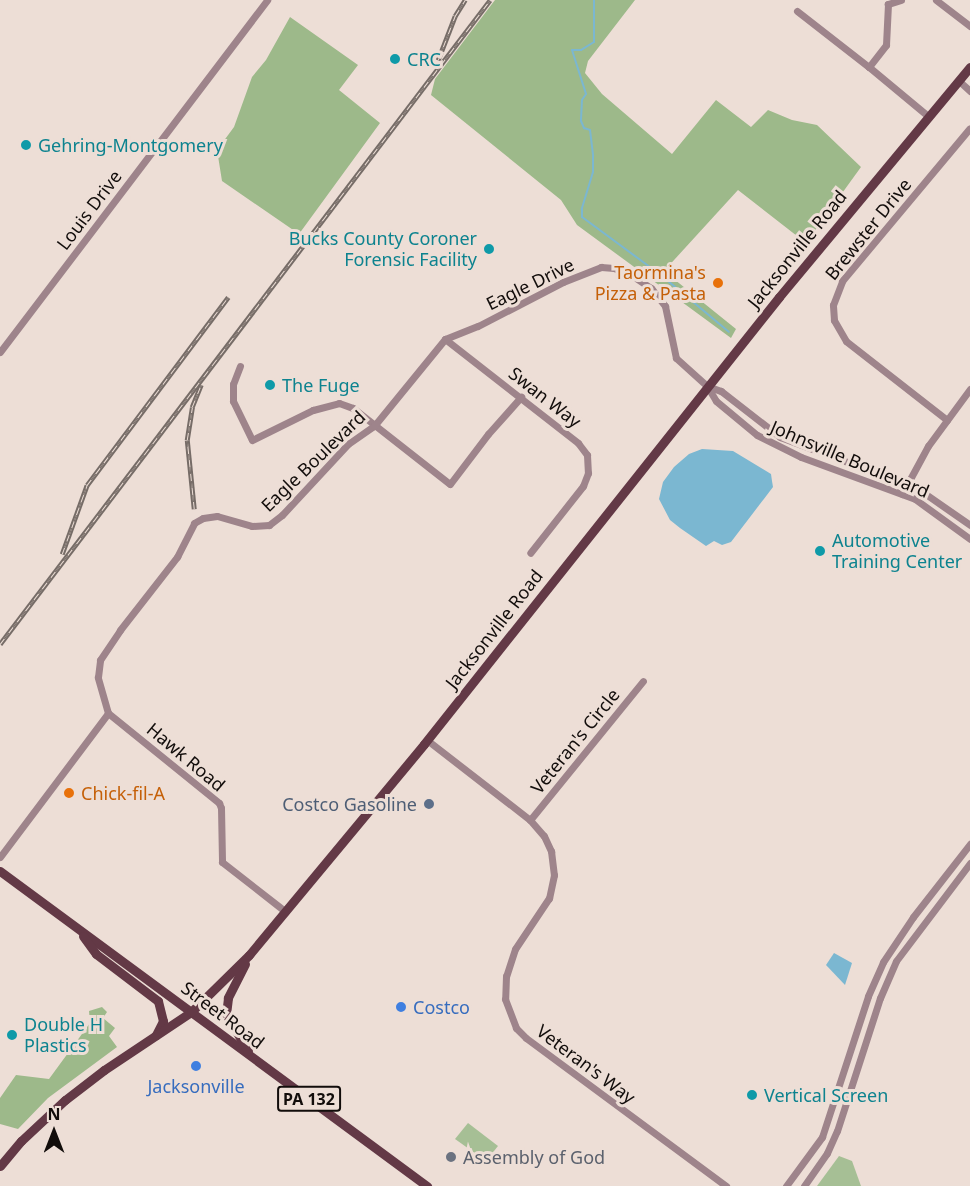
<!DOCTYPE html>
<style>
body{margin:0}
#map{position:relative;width:970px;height:1186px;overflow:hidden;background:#edded6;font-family:"Noto Sans",sans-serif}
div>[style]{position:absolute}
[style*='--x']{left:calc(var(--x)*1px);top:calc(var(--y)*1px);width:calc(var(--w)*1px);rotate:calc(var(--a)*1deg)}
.green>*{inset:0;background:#a6bf95}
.forest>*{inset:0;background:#9db98a}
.water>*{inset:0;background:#7bb7d1}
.stream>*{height:2px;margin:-1px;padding:0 1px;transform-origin:1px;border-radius:1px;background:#7bb7d1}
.minor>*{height:7px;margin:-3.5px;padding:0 3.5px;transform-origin:3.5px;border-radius:3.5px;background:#9e848b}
.major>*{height:9px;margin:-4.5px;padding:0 4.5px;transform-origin:4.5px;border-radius:4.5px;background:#633946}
.rail>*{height:4.5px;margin-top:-2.25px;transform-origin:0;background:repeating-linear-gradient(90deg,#edded6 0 7px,#766c67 0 14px);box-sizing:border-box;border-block:2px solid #766c67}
.dots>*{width:16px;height:16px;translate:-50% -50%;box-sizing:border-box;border:3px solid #edded6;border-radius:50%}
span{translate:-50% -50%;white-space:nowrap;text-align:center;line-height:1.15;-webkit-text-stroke:6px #edded6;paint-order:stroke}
.shield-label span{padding:2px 4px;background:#edded6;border:2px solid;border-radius:4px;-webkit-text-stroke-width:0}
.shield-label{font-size:16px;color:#120d0b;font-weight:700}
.culture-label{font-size:18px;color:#0d838f}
.left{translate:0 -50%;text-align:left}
.right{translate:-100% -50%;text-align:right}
.street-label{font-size:18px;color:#120d0b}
.food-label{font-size:18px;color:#c56008}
.service-label{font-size:18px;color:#4e5e75}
.shop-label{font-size:18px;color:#366cbe}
.worship-label{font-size:18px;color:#5b616d}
.north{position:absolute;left:24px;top:1102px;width:60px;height:60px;-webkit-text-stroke:4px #edded6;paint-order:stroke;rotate:0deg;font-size:16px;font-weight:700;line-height:24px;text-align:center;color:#120d0b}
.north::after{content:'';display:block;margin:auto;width:21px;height:27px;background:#120d0b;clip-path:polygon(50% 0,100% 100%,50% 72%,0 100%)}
</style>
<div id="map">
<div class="green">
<i style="clip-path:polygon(468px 1123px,498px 1146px,486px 1161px,455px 1139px)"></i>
<i style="clip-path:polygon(839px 1156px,852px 1161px,861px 1186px,817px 1186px)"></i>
</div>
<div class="forest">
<i style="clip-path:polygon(495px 0,635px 0,588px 61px,585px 73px,602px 94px,672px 154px,716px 100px,751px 127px,768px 110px,792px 120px,817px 125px,861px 167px,806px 243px,738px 190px,664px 271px,736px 329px,731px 338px,577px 225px,561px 200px,431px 95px,435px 79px)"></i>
<i style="clip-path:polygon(290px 17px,358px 65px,339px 90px,380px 123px,299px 234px,222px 181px,218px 156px,220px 146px,234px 127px,252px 77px,266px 60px)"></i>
<i style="clip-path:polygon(102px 1007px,107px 1012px,103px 1018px,115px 1028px,109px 1036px,117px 1047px,48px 1098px,18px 1129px,0 1124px,0 1098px,16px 1075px,49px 1079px,90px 1023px,89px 1011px)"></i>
</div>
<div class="water">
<i style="clip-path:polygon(702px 449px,733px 451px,771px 474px,772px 481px,773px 487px,731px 542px,722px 545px,714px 541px,706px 546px,680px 528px,670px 520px,659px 499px,663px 482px,674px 467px,689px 454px)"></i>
<i style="clip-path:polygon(834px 953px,852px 963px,845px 985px,826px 965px)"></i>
</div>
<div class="stream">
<i style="--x:594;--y:0;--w:42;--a:90"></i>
<i style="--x:594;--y:42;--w:15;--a:148"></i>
<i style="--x:581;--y:50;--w:9;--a:180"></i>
<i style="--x:572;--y:50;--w:46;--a:72.3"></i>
<i style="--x:586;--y:94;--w:7;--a:124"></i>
<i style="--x:582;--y:100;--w:21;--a:93"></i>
<i style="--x:581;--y:121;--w:8;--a:67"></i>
<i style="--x:584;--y:128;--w:6;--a:18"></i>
<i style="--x:590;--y:130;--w:26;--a:83"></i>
<i style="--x:593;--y:156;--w:16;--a:90"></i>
<i style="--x:593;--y:172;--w:39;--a:107"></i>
<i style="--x:582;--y:209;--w:8;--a:90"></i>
<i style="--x:582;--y:217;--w:99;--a:36.4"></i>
<i style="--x:662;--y:276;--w:87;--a:39.9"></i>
</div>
<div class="minor">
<i style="--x:901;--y:0;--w:14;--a:163"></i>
<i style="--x:888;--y:4;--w:41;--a:92.8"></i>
<i style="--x:886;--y:45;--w:28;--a:128"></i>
<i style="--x:869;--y:67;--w:77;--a:39.7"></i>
<i style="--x:936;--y:0;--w:43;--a:37.4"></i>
<i style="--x:797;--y:11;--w:91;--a:37.9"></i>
<i style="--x:959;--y:81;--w:15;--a:42"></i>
<i style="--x:445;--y:339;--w:169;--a:38"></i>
<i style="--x:578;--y:443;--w:15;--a:53"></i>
<i style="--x:587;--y:455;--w:18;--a:87"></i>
<i style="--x:588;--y:473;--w:14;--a:111"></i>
<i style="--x:583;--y:486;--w:85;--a:128.3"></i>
<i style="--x:0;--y:352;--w:442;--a:-52.8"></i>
<i style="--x:240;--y:366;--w:19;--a:111"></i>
<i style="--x:233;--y:384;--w:17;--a:90"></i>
<i style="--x:233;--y:401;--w:43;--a:64"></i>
<i style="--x:252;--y:440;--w:68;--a:-26.2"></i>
<i style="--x:313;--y:410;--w:27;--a:-15"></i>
<i style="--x:339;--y:403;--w:15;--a:20"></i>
<i style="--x:353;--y:408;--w:123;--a:38.1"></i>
<i style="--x:450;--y:484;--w:63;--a:-52.8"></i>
<i style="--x:488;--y:434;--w:50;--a:-48.3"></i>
<i style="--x:707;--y:386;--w:15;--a:20"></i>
<i style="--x:721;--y:391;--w:75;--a:37.9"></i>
<i style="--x:780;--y:437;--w:146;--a:20.4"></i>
<i style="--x:917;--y:488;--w:65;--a:34.9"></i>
<i style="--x:947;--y:420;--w:128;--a:-142"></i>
<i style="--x:846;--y:341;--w:24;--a:-120"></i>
<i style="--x:834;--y:320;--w:15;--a:-94"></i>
<i style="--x:833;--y:305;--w:26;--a:-69"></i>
<i style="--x:842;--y:281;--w:199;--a:-50.1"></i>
<i style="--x:902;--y:494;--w:55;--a:-61.6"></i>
<i style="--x:928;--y:446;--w:71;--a:-53.6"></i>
<i style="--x:108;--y:713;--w:37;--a:-106"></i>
<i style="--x:98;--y:677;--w:17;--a:-83"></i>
<i style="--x:100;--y:660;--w:36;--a:-56"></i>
<i style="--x:120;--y:630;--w:93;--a:-52"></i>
<i style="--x:177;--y:557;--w:38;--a:-63"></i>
<i style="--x:194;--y:523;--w:10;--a:-29"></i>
<i style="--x:203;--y:518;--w:14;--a:-8"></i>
<i style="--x:217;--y:516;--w:36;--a:16"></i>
<i style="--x:252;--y:526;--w:17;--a:-3"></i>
<i style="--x:269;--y:525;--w:16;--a:-38"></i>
<i style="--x:282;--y:515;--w:97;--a:-47.1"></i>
<i style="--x:348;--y:444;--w:32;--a:-35"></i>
<i style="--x:374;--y:426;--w:112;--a:-50.8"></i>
<i style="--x:445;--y:339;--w:35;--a:-22"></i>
<i style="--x:478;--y:326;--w:96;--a:-27.4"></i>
<i style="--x:563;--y:282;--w:41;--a:-21.5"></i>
<i style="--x:601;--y:267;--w:13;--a:4"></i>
<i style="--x:614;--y:268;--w:21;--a:23"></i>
<i style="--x:633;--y:276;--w:22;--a:34"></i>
<i style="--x:651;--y:288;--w:23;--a:52"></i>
<i style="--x:665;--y:306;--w:53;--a:78.1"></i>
<i style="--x:676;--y:358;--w:42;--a:42.1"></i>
<i style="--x:707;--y:386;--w:17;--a:59"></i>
<i style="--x:716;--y:401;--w:53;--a:39.7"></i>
<i style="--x:757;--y:435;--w:49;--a:26.6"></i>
<i style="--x:801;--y:457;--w:121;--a:20.2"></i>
<i style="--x:915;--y:499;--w:68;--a:36"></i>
<i style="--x:108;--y:713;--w:143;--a:39"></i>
<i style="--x:219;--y:803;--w:5;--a:68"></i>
<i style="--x:221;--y:808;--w:54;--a:88.9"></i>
<i style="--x:222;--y:862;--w:81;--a:38"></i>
<i style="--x:427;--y:740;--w:130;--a:37.8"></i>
<i style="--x:530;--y:820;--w:21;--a:49"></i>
<i style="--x:544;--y:836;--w:17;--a:65"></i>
<i style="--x:551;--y:851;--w:24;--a:83"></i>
<i style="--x:554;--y:875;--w:24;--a:102"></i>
<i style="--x:549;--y:898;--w:61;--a:123.7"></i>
<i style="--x:515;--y:949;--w:28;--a:108"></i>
<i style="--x:506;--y:976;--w:23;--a:92"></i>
<i style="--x:505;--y:999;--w:31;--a:69"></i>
<i style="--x:516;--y:1028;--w:14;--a:45"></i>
<i style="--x:526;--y:1038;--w:249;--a:36.5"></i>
<i style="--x:530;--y:820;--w:179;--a:-50.9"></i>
<i style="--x:0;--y:857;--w:180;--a:-53.1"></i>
<i style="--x:786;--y:1186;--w:61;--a:-53.7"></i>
<i style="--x:822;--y:1137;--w:148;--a:-71.9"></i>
<i style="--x:868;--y:996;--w:37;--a:-66"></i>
<i style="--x:883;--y:962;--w:54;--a:-56.3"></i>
<i style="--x:913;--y:917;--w:93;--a:-52"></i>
<i style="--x:804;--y:1186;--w:40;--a:-55.1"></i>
<i style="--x:827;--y:1153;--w:24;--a:-66"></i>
<i style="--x:837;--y:1131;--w:140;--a:-72.1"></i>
<i style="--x:880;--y:998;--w:40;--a:-66.6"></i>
<i style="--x:896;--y:961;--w:123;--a:-52.9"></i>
</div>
<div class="major">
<i style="--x:0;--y:871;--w:531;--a:36.42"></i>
<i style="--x:83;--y:936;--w:22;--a:54"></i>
<i style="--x:96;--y:954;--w:78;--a:37.2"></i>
<i style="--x:158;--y:1001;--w:21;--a:76"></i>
<i style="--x:163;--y:1021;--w:16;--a:117"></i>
<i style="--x:245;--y:964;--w:38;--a:117"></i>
<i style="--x:228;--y:998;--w:16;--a:97"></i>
<i style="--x:226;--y:1014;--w:43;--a:59.3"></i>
<i style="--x:0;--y:1166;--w:33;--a:-50"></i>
<i style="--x:21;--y:1141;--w:60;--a:-43"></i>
<i style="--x:65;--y:1100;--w:49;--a:-37.6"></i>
<i style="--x:104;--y:1070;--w:105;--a:-33.7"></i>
<i style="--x:191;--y:1012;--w:81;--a:-44.5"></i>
<i style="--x:249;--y:955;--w:274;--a:-50.3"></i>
<i style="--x:424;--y:744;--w:571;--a:-51.54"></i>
<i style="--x:779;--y:297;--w:299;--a:-50.3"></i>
</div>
<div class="rail">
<i style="--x:438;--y:60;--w:47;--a:-68.9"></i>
<i style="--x:455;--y:16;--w:19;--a:-58"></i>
<i style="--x:194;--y:509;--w:69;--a:-95.8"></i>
<i style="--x:187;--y:440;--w:33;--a:-81"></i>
<i style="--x:192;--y:407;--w:24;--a:-68"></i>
<i style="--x:62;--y:554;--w:73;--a:-70.1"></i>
<i style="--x:87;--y:485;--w:235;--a:-53.1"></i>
<i style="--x:0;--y:644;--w:809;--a:-52.73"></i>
</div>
<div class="dots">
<i style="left:395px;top:59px;background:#0f9aa8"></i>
<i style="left:26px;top:145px;background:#0f9aa8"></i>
<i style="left:489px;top:249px;background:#0f9aa8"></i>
<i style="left:718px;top:283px;background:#e8710a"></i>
<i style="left:270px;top:385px;background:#0f9aa8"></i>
<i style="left:820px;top:551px;background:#0f9aa8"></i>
<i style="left:69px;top:793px;background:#e8710a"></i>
<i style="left:429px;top:804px;background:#5c6f8a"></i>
<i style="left:401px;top:1007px;background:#3f7fe0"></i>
<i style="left:12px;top:1035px;background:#0f9aa8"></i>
<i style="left:196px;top:1066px;background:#3f7fe0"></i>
<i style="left:752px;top:1095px;background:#0f9aa8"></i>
<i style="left:451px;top:1157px;background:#6b7280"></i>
</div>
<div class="shield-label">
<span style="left:309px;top:1099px">PA 132</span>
</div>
<div class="culture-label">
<span class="left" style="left:407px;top:59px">CRC</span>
<span class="left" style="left:38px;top:145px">Gehring-Montgomery</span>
<span class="right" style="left:477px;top:249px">Bucks County Coroner<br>Forensic Facility</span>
<span class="left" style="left:282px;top:385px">The Fuge</span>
<span class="left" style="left:832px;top:551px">Automotive<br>Training Center</span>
<span class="left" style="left:24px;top:1035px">Double H<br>Plastics</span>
<span class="left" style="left:764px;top:1095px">Vertical Screen</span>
</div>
<div class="street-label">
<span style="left:89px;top:210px;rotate:-53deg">Louis Drive</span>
<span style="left:868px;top:229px;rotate:-51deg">Brewster Drive</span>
<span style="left:797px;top:249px;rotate:-51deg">Jacksonville Road</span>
<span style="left:530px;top:284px;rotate:-26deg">Eagle Drive</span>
<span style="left:545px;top:397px;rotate:38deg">Swan Way</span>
<span style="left:850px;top:459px;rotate:23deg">Johnsville Boulevard</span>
<span style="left:313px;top:461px;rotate:-44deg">Eagle Boulevard</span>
<span style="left:494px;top:629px;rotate:-52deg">Jacksonville Road</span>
<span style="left:575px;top:741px;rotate:-51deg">Veteran's Circle</span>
<span style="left:186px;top:757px;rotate:40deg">Hawk Road</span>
<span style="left:223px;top:1015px;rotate:37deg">Street Road</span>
<span style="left:586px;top:1064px;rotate:37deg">Veteran's Way</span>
</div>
<div class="food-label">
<span class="right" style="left:706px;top:283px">Taormina's<br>Pizza &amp; Pasta</span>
<span class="left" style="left:81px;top:793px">Chick-fil-A</span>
</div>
<div class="service-label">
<span class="right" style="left:417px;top:804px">Costco Gasoline</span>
</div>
<div class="shop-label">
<span class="left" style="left:413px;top:1007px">Costco</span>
<span style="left:196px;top:1086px">Jacksonville</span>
</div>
<div class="worship-label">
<span class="left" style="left:463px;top:1157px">Assembly of God</span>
</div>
<div class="north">N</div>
</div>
